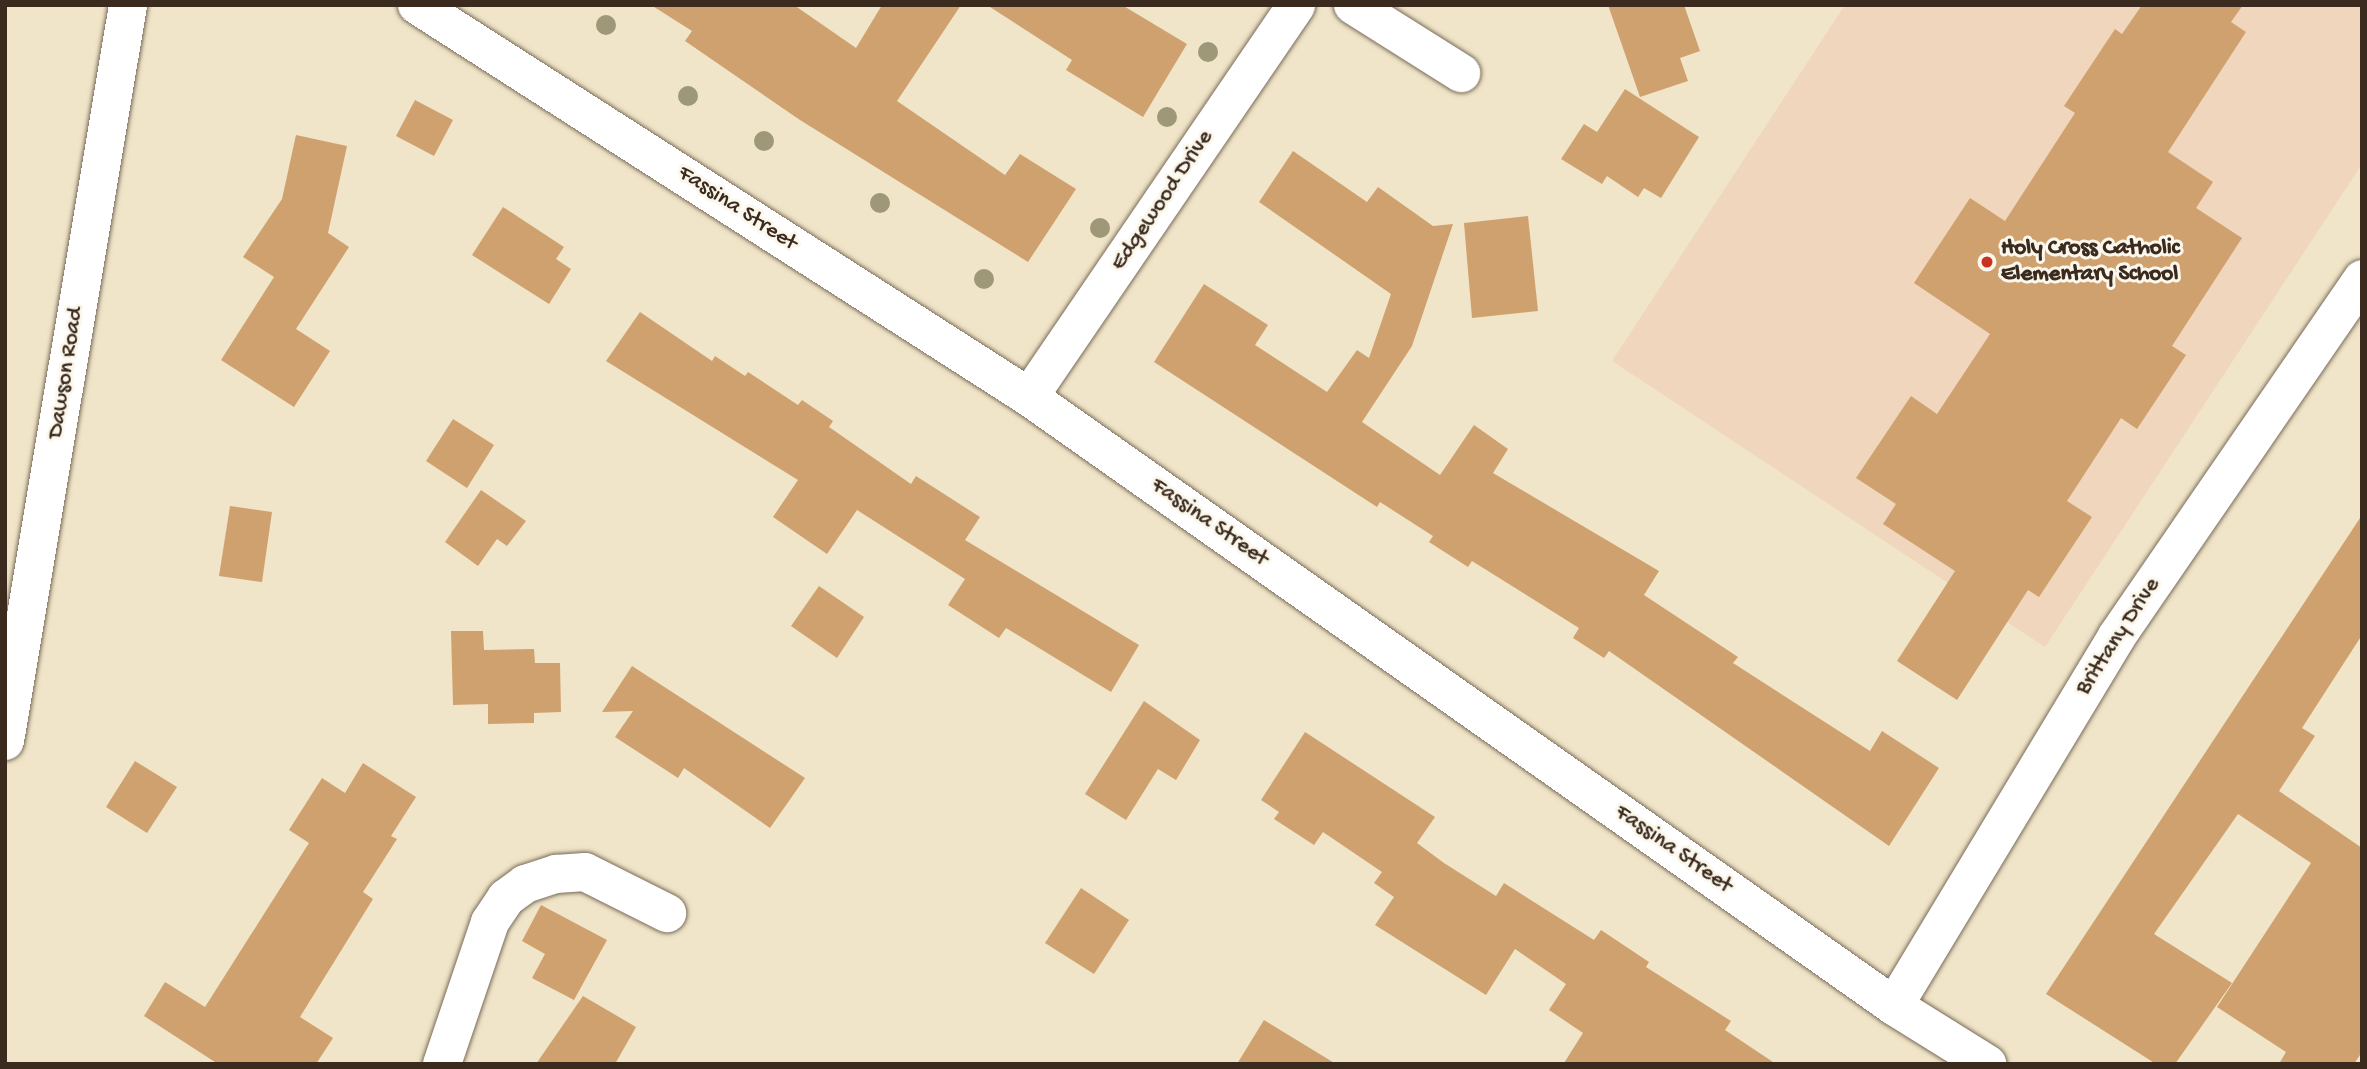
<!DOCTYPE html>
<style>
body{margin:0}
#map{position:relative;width:2367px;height:1069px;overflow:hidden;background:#f0e5c8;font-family:"Gochi Hand",sans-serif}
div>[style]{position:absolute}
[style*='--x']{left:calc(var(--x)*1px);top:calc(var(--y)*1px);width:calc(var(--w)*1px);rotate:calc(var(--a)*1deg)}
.built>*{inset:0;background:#f0d6bc}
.building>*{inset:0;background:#cfa16f}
.roads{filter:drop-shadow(0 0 2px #7a6b5a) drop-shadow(0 0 2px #7a6b5a)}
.minor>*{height:38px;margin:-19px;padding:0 19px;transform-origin:19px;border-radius:19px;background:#fff}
.major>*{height:38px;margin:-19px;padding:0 19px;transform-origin:19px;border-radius:19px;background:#fff}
.trees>*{width:20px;height:20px;margin:-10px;border-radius:50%;background:#9e9878}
.dots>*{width:19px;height:19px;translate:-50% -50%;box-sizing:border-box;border:4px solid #fbf7ec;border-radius:50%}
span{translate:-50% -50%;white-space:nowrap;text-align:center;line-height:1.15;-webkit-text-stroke:6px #fbf7ec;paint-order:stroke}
.street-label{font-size:23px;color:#3b2a1e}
.poi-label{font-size:23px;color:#3b2a1e;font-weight:700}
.left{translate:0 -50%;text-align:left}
.frame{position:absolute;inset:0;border:7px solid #3b2a1e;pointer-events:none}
</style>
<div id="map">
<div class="built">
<i style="clip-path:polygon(1845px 5px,2362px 5px,2362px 164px,2045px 647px,1612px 361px)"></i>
</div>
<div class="building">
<i style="clip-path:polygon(651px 5px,794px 5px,856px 48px,882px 5px,961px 5px,897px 101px,1005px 175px,1020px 154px,1076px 189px,1028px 262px,800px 120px,685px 41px,692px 31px)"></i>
<i style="clip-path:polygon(987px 5px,1122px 5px,1187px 44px,1143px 117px,1066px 70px,1072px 60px)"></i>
<i style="clip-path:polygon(1608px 5px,1684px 5px,1700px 51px,1680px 58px,1688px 81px,1640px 97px)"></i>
<i style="clip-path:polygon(2142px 5px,2243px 5px,2231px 22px,2246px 32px,2168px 152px,2213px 182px,2196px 208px,2242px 238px,2172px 346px,2186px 355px,2137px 429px,2121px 418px,2067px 501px,2092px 517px,2039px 597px,2028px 590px,1957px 700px,1897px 661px,1955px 571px,1883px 524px,1896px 504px,1856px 478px,1911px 396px,1937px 414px,1990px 334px,1914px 283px,1970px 198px,2005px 221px,2075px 113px,2064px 106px,2115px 29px,2122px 34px)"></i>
<i style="clip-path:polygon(1625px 89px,1699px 137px,1661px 198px,1644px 188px,1638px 197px,1607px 176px,1602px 184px,1561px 159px,1584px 124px,1597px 132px)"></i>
<i style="clip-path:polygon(415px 100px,453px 120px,434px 156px,396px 136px)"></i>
<i style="clip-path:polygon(296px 135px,347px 146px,328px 233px,349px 247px,296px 329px,330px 351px,294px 407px,221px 360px,274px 277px,243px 257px,282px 199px)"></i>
<i style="clip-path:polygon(1293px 151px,1367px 202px,1378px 187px,1433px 226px,1453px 224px,1412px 346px,1362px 422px,1440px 475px,1474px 425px,1508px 449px,1493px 473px,1659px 571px,1644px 595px,1738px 657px,1733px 663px,1870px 751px,1882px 731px,1939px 768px,1889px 846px,1609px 651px,1604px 658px,1573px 638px,1579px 628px,1472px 561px,1468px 567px,1429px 542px,1433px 536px,1380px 502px,1377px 507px,1154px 362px,1204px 284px,1268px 325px,1255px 345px,1327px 392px,1357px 350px,1369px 358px,1391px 294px,1259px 202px)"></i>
<i style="clip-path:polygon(503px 207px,564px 247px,556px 259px,571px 269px,549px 304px,472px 255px)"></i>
<i style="clip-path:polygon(1528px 216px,1538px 311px,1472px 318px,1464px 223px)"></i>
<i style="clip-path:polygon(640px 312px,712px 361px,715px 356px,745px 376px,748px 372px,798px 405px,802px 400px,833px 421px,829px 427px,911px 484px,916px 476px,980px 517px,965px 540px,1139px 645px,1111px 692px,1006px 628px,999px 638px,948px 605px,965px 579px,857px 510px,827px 554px,773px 517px,798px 480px,606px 361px)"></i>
<i style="clip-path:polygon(453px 419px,494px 445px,467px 488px,426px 461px)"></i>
<i style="clip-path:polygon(481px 490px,526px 521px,507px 546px,497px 539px,478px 566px,445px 542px)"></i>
<i style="clip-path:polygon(230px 506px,272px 512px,262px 582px,219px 576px)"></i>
<i style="clip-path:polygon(2362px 515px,2362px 635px,2302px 728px,2315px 736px,2279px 791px,2362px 848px,2362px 1052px,2354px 1064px,2279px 1064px,2286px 1052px,2217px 1007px,2311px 863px,2238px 814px,2154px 934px,2232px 983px,2175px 1064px,2156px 1064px,2046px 994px)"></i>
<i style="clip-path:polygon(819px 586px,864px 617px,837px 658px,791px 626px)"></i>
<i style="clip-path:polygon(451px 631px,483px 631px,484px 650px,534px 649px,535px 663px,560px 663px,561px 712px,534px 713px,534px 723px,488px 724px,488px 704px,453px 705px)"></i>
<i style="clip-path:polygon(632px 666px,805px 778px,770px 828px,684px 768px,678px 778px,615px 737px,633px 711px,602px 712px)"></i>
<i style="clip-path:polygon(1144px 701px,1200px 740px,1176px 780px,1158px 769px,1126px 820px,1085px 794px)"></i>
<i style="clip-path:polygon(1305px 732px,1435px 817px,1417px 843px,1444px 863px,1496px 896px,1504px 883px,1594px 940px,1601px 930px,1649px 962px,1646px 967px,1731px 1021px,1725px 1030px,1776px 1064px,1564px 1063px,1583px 1033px,1549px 1010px,1566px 984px,1515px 949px,1486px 995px,1375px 925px,1394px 897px,1374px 883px,1382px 872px,1323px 832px,1314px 845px,1274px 819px,1279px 812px,1261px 800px)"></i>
<i style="clip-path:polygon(135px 761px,177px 787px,147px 833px,106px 807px)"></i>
<i style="clip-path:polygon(363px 763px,416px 797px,391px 836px,397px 839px,363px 892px,373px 899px,300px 1017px,333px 1038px,316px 1064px,218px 1064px,144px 1016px,165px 982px,205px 1007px,309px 843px,289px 830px,322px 778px,345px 793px)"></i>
<i style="clip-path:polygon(1081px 888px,1129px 920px,1094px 974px,1045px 943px)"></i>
<i style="clip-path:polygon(541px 905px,607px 940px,574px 1000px,532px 978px,545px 954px,522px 941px)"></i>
<i style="clip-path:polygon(583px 996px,636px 1027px,615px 1064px,536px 1064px)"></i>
<i style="clip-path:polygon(1264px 1020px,1336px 1064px,1237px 1064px)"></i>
</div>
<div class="roads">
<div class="minor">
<i style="--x:417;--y:5;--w:727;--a:32.64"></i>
<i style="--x:1029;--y:397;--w:1058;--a:35.15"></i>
<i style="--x:1894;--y:1006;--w:110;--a:31.9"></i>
<i style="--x:1353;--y:5;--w:128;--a:32.2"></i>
<i style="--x:1029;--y:397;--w:474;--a:-55.7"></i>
<i style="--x:1894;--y:1006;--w:432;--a:-58.9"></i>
<i style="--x:2117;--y:636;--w:433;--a:-55.5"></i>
<i style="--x:442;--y:1064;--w:150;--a:-71.3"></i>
<i style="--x:490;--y:922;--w:29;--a:-56"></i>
<i style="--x:506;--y:898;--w:24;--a:-36"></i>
<i style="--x:525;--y:884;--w:33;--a:-18"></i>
<i style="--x:556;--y:874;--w:29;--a:-4"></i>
<i style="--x:585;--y:872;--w:92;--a:26.6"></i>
</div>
<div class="major">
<i style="--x:5;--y:741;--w:746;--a:-80.51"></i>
</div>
</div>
<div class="trees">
<i style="left:606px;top:25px"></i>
<i style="left:1208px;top:52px"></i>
<i style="left:688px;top:96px"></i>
<i style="left:1167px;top:117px"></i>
<i style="left:764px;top:141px"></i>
<i style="left:880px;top:203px"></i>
<i style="left:1100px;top:228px"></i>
<i style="left:984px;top:279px"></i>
</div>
<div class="dots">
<i style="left:1987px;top:262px;background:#c8321e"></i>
</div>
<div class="street-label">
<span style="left:1163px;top:201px;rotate:-56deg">Edgewood Drive</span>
<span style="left:737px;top:209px;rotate:33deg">Fassina Street</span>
<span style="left:67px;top:373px;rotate:-81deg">Dawson Road</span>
<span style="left:1209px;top:523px;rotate:35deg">Fassina Street</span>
<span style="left:2119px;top:637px;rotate:-57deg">Brittany Drive</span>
<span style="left:1673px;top:850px;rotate:35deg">Fassina Street</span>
</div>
<div class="poi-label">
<span class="left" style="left:2001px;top:262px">Holy Cross Catholic<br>Elementary School</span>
</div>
<div class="frame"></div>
</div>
